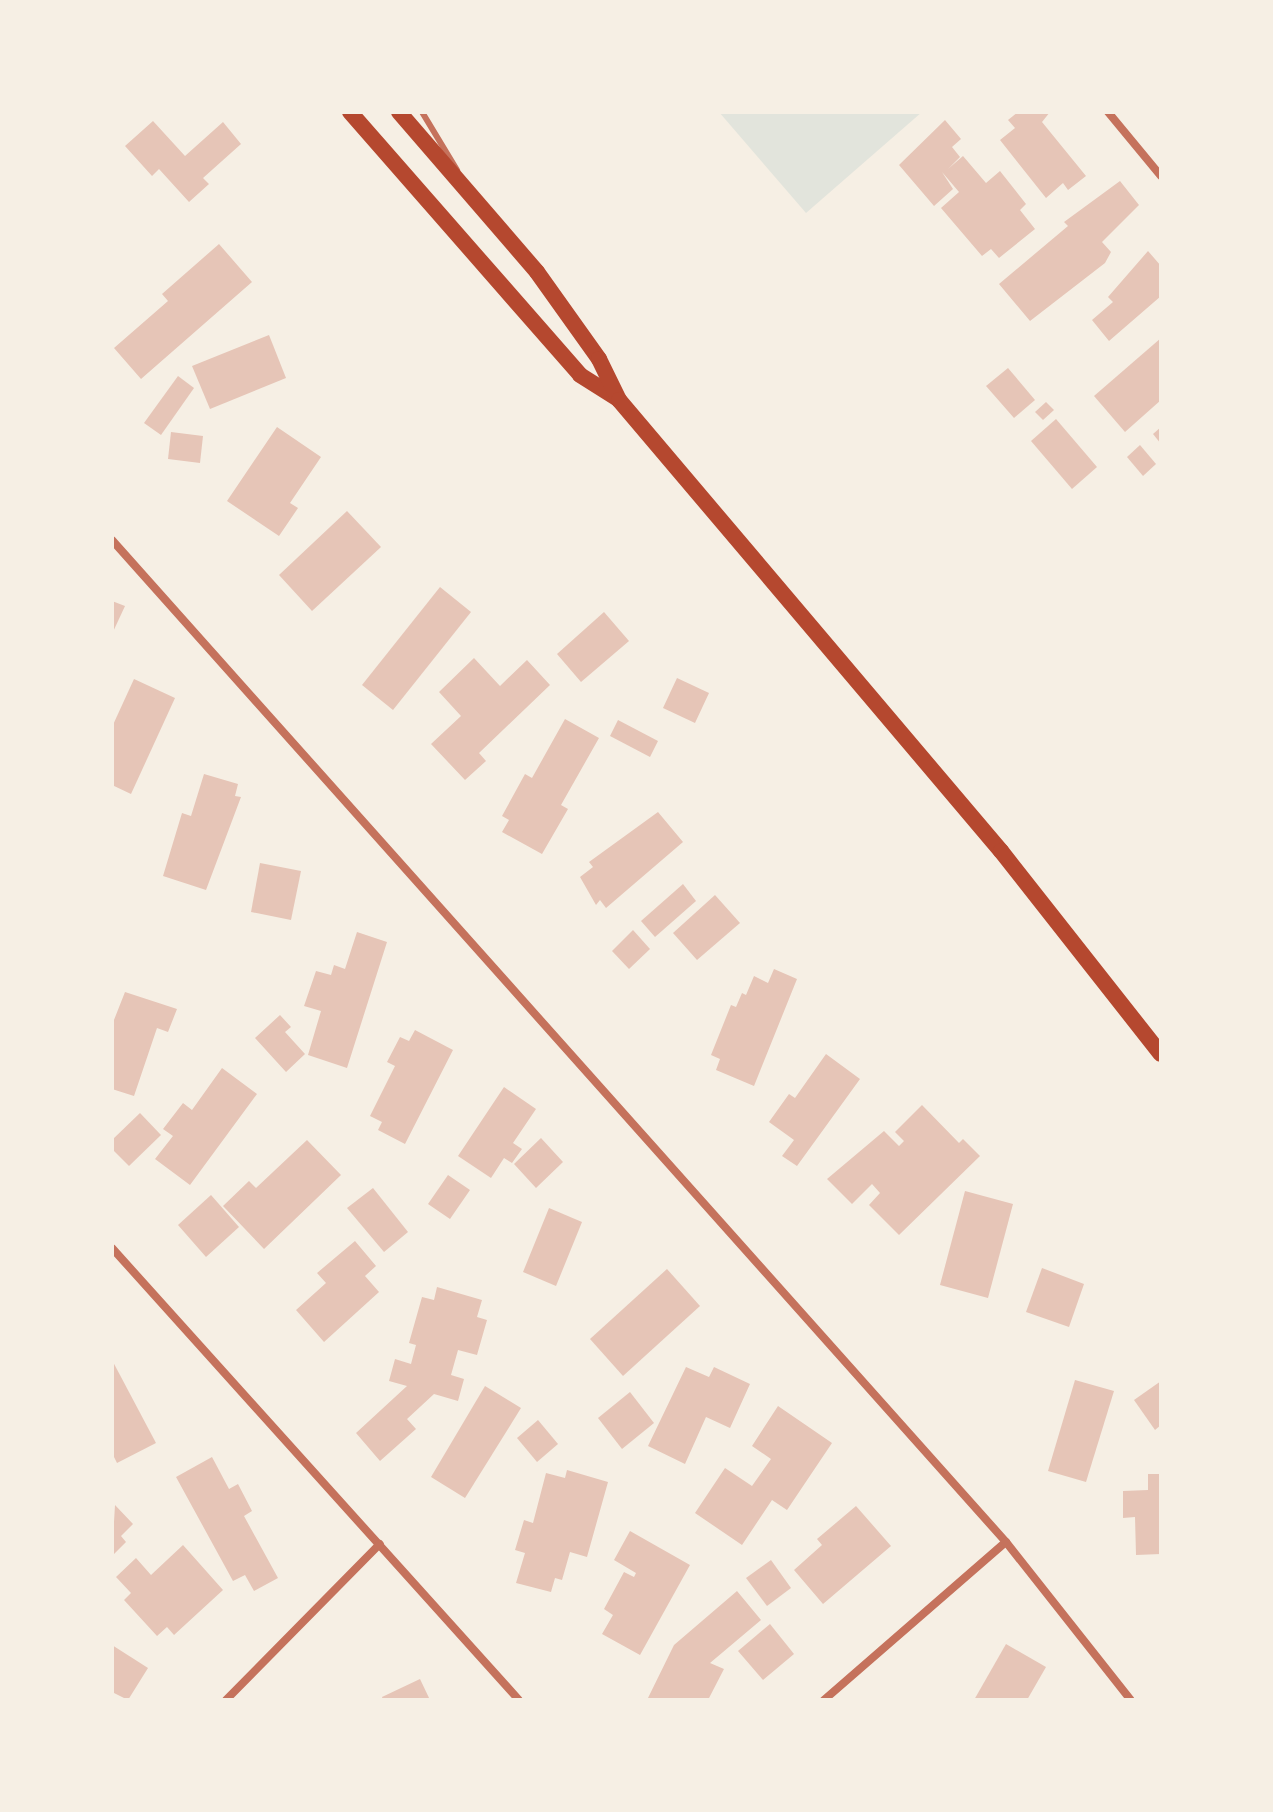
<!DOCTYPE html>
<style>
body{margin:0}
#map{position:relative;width:1273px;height:1812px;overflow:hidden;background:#f6efe4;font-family:Mulish,sans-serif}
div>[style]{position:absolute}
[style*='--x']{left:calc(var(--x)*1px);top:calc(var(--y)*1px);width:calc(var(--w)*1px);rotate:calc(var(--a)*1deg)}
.green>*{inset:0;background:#e2e4dc}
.building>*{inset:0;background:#e6c5b7}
.service>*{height:6px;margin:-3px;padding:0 3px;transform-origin:3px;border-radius:3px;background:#c5725c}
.minor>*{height:8px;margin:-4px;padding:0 4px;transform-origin:4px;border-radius:4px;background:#c5725c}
.secondary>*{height:16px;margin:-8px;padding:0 8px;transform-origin:8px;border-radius:8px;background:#b5482f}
span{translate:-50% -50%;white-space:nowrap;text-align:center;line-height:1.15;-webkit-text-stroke:6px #f6efe4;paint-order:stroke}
.frame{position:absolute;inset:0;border:114px solid #f6efe4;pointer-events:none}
</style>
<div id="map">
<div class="green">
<i style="clip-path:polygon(719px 112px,922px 112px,806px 213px)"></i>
</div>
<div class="building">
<i style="clip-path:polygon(1018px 112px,1050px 112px,1042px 122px,1086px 176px,1068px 190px,1063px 183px,1046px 198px,1000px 140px,1015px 128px,1008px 120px)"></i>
<i style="clip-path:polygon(945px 120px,961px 139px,952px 147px,960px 157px,948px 169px,963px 156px,986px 183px,1000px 171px,1026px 204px,1020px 210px,1035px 229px,999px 258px,991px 249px,982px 256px,941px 208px,959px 192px,942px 172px,953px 189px,934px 206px,899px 165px)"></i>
<i style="clip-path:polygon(153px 121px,185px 156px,223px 122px,241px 144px,203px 178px,209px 184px,189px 202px,159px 169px,152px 176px,125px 146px)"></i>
<i style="clip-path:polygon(1120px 181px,1139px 205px,1102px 242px,1111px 252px,1105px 263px,1030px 321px,999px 284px,1068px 226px,1064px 222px)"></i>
<i style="clip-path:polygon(219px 244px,252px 282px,141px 379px,114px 348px,168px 301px,162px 294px)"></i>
<i style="clip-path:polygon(1148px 251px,1161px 266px,1161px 296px,1109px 341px,1092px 320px,1113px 302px,1108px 297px)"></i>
<i style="clip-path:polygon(269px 335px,286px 378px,210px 409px,192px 366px)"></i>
<i style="clip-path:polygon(1161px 338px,1161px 400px,1125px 432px,1094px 396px)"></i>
<i style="clip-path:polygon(1008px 368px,1035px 400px,1014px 418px,986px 386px)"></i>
<i style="clip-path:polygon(178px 376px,194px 388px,161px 435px,144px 423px)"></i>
<i style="clip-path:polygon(1046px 402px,1054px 410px,1043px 420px,1035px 412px)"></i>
<i style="clip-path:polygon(1056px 419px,1097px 467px,1072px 489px,1031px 441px)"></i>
<i style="clip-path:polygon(277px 427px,321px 457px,290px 503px,298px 508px,279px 536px,227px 501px)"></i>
<i style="clip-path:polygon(1161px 427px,1161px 444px,1153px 434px)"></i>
<i style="clip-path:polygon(171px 432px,203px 436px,200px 463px,168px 459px)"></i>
<i style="clip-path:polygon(1140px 445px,1156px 464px,1143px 476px,1127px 457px)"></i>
<i style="clip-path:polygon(347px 511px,381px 547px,312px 611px,279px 575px)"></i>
<i style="clip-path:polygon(440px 587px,471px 612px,393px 710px,362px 685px)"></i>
<i style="clip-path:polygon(112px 601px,125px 606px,112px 634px)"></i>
<i style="clip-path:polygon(604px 612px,629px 641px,581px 682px,557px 654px)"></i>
<i style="clip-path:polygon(474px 658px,500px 686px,527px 660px,550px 685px,479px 753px,486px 761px,465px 780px,431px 744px,461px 716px,439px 692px)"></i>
<i style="clip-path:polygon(677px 678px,709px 693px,695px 723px,663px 708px)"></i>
<i style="clip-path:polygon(134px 679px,175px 698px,131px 794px,112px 785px,112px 727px)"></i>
<i style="clip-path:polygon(565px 719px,599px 738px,561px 805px,568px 809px,542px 854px,502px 832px,509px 820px,502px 816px,525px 774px,532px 778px)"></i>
<i style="clip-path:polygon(618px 720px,658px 741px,650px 757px,610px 736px)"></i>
<i style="clip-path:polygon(204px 774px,238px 784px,235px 796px,241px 797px,206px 890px,163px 876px,182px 813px,191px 816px)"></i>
<i style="clip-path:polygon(658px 812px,683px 842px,606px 908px,600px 900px,596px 905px,580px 877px,593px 867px,589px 862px)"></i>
<i style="clip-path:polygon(260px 863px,301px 871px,291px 920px,251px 912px)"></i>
<i style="clip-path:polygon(683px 884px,696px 901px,655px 937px,641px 921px)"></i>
<i style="clip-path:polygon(715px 895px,740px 923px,697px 960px,673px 933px)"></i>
<i style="clip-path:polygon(633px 930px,650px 949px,629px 969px,612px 951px)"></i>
<i style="clip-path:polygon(357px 932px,387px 942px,347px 1068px,308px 1055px,321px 1011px,304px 1006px,316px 971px,331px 975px,334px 965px,345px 969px)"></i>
<i style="clip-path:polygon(774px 969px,797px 979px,754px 1086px,716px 1070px,720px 1059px,711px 1055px,731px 1005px,736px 1007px,742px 993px,746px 995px,754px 976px,768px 983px)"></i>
<i style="clip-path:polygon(125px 992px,177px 1009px,168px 1032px,157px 1028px,134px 1096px,112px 1089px,112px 1025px)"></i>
<i style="clip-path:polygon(280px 1015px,291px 1027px,285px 1032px,305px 1054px,286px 1072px,255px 1038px)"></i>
<i style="clip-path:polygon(415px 1030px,453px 1050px,405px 1144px,378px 1130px,382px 1122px,370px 1116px,395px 1066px,387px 1062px,400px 1037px,409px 1041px)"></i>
<i style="clip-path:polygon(826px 1054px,860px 1079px,797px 1166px,782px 1156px,794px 1140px,769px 1122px,789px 1094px,795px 1098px)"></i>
<i style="clip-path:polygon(222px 1068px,257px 1094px,190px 1185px,155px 1159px,173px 1136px,163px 1129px,183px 1103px,192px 1110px)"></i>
<i style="clip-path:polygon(504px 1087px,536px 1109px,513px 1143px,522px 1149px,512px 1163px,504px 1158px,491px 1178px,458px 1156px)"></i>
<i style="clip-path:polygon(922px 1105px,959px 1143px,963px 1139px,980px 1156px,899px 1235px,869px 1205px,880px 1193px,872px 1184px,852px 1204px,827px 1179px,884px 1131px,899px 1146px,904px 1141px,895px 1132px)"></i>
<i style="clip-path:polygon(140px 1113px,161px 1135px,129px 1166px,112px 1149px,112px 1140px)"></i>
<i style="clip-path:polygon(541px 1138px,563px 1162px,536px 1188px,514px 1164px)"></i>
<i style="clip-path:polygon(307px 1140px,341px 1175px,264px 1249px,223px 1206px,249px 1181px,256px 1188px)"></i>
<i style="clip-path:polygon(448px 1175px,470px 1190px,450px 1219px,428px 1204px)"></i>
<i style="clip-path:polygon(373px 1188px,408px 1232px,384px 1252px,347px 1208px)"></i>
<i style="clip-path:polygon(965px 1191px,1013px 1204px,988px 1298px,940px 1285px)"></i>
<i style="clip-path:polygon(211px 1195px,239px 1227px,206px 1257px,178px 1225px)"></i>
<i style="clip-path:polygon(549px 1208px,582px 1222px,556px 1286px,523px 1272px)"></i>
<i style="clip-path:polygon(355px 1241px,376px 1266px,365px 1276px,379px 1292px,324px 1342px,296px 1310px,326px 1283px,317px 1273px)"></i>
<i style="clip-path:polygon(1042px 1268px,1084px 1284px,1069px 1327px,1026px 1312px)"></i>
<i style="clip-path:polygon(667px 1269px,700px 1306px,623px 1376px,590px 1339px)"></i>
<i style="clip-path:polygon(437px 1287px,482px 1300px,477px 1317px,487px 1320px,477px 1355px,458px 1350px,451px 1375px,464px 1379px,458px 1401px,434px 1394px,407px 1419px,416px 1429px,380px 1461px,356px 1433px,407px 1386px,389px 1381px,395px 1359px,411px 1364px,416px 1345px,409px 1343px,422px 1297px,434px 1300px)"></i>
<i style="clip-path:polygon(112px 1360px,156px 1443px,117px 1463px,112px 1453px)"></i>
<i style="clip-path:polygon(686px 1367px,709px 1377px,714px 1367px,750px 1384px,730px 1428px,706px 1417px,685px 1464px,648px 1446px)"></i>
<i style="clip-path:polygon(1075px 1380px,1114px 1391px,1086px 1482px,1048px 1471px)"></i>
<i style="clip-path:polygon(1161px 1381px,1161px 1425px,1155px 1430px,1134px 1400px)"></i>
<i style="clip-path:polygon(485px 1386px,521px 1408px,465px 1498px,431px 1477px)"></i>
<i style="clip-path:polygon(630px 1392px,654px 1423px,622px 1449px,598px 1418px)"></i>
<i style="clip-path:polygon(778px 1406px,832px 1443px,787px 1510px,772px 1500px,742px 1545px,695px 1513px,725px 1468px,752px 1486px,771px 1459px,752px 1446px)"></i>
<i style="clip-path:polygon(538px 1420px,558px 1444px,537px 1462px,517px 1438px)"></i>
<i style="clip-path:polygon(212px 1457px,229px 1489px,238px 1484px,252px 1511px,244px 1516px,278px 1578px,254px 1591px,245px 1575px,233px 1581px,176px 1477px)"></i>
<i style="clip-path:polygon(567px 1470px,608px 1482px,587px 1557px,570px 1552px,562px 1580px,555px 1578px,551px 1592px,516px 1583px,525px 1553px,515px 1550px,524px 1520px,533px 1523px,546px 1473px,565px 1478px)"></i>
<i style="clip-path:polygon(1148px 1474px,1161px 1474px,1161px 1554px,1136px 1555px,1135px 1517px,1123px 1518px,1123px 1491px,1148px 1490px)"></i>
<i style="clip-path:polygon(115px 1505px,133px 1524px,121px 1536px,126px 1542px,112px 1556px)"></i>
<i style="clip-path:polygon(856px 1506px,891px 1546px,823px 1604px,794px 1570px,822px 1545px,817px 1539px)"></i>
<i style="clip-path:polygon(630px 1531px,690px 1565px,640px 1655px,602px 1634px,613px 1615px,604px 1609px,624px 1572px,634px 1577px,636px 1573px,614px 1560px)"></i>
<i style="clip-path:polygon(183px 1545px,223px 1590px,174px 1635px,167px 1627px,157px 1636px,124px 1600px,131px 1593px,116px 1577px,136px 1558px,151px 1575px)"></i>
<i style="clip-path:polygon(771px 1560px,791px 1588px,767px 1606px,746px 1578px)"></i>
<i style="clip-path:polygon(737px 1591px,761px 1620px,710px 1663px,724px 1669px,708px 1700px,647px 1700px,674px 1645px)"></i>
<i style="clip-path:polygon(770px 1624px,794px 1654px,763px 1680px,738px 1651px)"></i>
<i style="clip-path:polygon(1006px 1644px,1046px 1667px,1027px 1700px,974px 1700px)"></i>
<i style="clip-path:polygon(112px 1645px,148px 1668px,128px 1700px,112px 1692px)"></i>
<i style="clip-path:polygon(420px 1679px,430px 1700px,383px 1700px,382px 1697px)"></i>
</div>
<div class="service">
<i style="--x:422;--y:112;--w:68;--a:58.9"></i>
</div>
<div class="minor">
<i style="--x:1108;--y:112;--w:83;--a:50.4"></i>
<i style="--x:112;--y:540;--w:1343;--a:48.26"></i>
<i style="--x:1006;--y:1542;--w:201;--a:51.7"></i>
<i style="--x:112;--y:1248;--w:608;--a:48"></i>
<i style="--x:226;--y:1700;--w:219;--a:-45.4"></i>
<i style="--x:824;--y:1700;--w:241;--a:-41"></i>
</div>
<div class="secondary">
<i style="--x:350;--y:112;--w:349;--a:48.8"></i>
<i style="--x:580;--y:375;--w:45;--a:32.3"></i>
<i style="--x:399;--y:112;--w:211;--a:49.2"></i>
<i style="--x:537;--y:272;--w:107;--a:54.5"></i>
<i style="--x:599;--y:359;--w:46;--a:64"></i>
<i style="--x:619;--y:400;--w:591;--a:49.74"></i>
<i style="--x:1001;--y:851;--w:258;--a:51.8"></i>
</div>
<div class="frame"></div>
</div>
